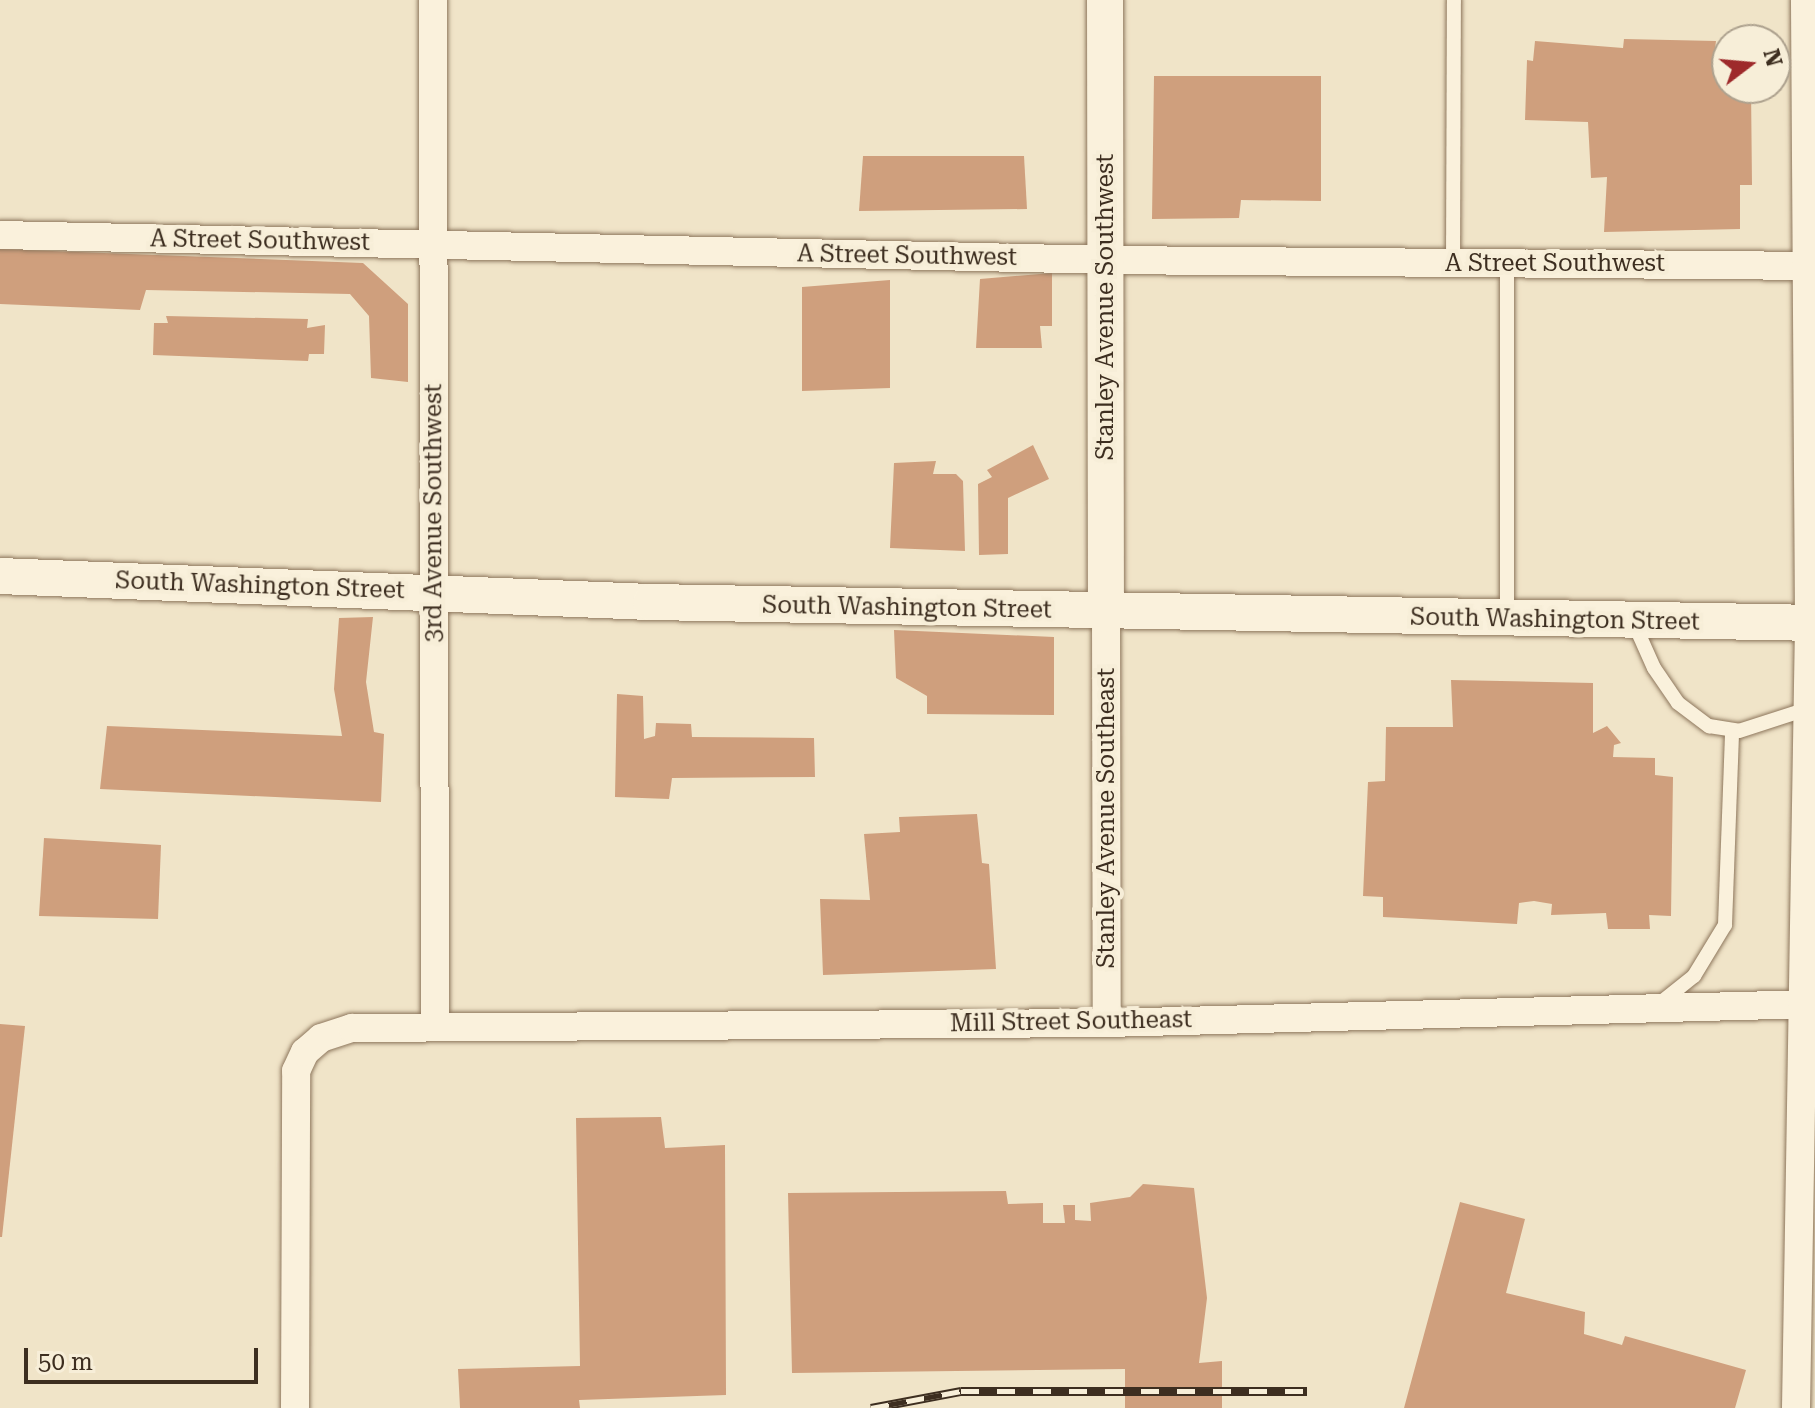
<!DOCTYPE html>
<style>
body{margin:0}
#map{position:relative;width:1815px;height:1408px;overflow:hidden;background:#f0e4c8;font-family:"Roboto Serif",serif}
div>[style]{position:absolute}
[style*='--x']{left:calc(var(--x)*1px);top:calc(var(--y)*1px);width:calc(var(--w)*1px);rotate:calc(var(--a)*1deg)}
.building>*{inset:0;background:#cf9f7d}
.roads{filter:drop-shadow(0 0 2px #8d765c) drop-shadow(0 0 2px #8d765c)}
.service>*{height:14px;margin:-7px;padding:0 7px;transform-origin:7px;border-radius:7px;background:#faf1dc}
.minor>*{height:28px;margin:-14px;padding:0 14px;transform-origin:14px;border-radius:14px;background:#faf1dc}
.tertiary>*{height:36px;margin:-18px;padding:0 18px;transform-origin:18px;border-radius:18px;background:#faf1dc}
.rail>*{height:9px;margin-top:-4.5px;transform-origin:0;background:repeating-linear-gradient(90deg,#f7eed8 0 18px,#3d2e20 0 36px);box-sizing:border-box;border-block:2px solid #3d2e20}
span{translate:-50% -50%;white-space:nowrap;text-align:center;line-height:1.15;-webkit-text-stroke:8px #f7eed8;paint-order:stroke}
.street-label{font-size:24px;color:#3d2e20}
.north{position:absolute;left:1711px;top:24px;width:80px;height:80px;box-sizing:border-box;background:#f7eed8;border:2px solid #ada18e;border-radius:50%;rotate:74deg;font-size:22px;font-weight:700;line-height:32px;text-align:center;color:#3d2e20}
.north::after{content:'';display:block;margin:auto;width:28px;height:36px;background:#9e2a2b;clip-path:polygon(50% 0,100% 100%,50% 72%,0 100%)}
.scale{position:absolute;left:24px;top:1348px;width:234px;height:36px;box-sizing:border-box;border:4px solid #3d2e20;border-top:0;padding-left:10px;font-size:24px;line-height:28px;white-space:nowrap;color:#3d2e20;-webkit-text-stroke:6px #f7eed8;paint-order:stroke}
</style>
<div id="map">
<div class="building">
<i style="clip-path:polygon(1624px 39px,1716px 41px,1715px 49px,1727px 49px,1727px 88px,1751px 88px,1752px 185px,1740px 185px,1740px 229px,1604px 232px,1607px 177px,1591px 178px,1588px 122px,1525px 120px,1527px 60px,1533px 61px,1535px 41px,1623px 48px)"></i>
<i style="clip-path:polygon(1154px 76px,1321px 76px,1321px 201px,1241px 200px,1239px 218px,1152px 219px)"></i>
<i style="clip-path:polygon(863px 156px,1024px 156px,1027px 209px,859px 211px)"></i>
<i style="clip-path:polygon(0 249px,363px 263px,408px 304px,408px 382px,371px 378px,369px 316px,350px 294px,146px 290px,140px 310px,0 304px)"></i>
<i style="clip-path:polygon(1052px 273px,1052px 326px,1040px 326px,1042px 348px,976px 348px,980px 279px)"></i>
<i style="clip-path:polygon(890px 280px,890px 388px,802px 391px,802px 287px)"></i>
<i style="clip-path:polygon(166px 316px,308px 319px,307px 328px,325px 325px,324px 354px,309px 354px,308px 361px,153px 355px,154px 323px,168px 323px)"></i>
<i style="clip-path:polygon(1033px 445px,1049px 479px,1008px 498px,1008px 554px,979px 555px,978px 484px,992px 477px,987px 470px)"></i>
<i style="clip-path:polygon(936px 461px,933px 474px,956px 474px,963px 481px,965px 551px,890px 548px,894px 463px)"></i>
<i style="clip-path:polygon(373px 617px,366px 682px,374px 732px,384px 734px,381px 802px,100px 789px,107px 726px,342px 736px,334px 689px,339px 618px)"></i>
<i style="clip-path:polygon(894px 630px,1054px 637px,1054px 715px,927px 714px,927px 696px,896px 678px)"></i>
<i style="clip-path:polygon(1451px 680px,1593px 683px,1593px 733px,1607px 726px,1621px 743px,1614px 745px,1613px 757px,1655px 758px,1655px 775px,1673px 777px,1671px 916px,1649px 915px,1650px 929px,1608px 929px,1606px 913px,1551px 915px,1552px 904px,1534px 901px,1519px 903px,1517px 924px,1383px 917px,1383px 897px,1363px 896px,1368px 782px,1385px 781px,1386px 727px,1453px 727px)"></i>
<i style="clip-path:polygon(617px 694px,643px 696px,644px 739px,655px 736px,656px 723px,691px 724px,692px 737px,814px 738px,815px 777px,672px 778px,669px 799px,615px 797px)"></i>
<i style="clip-path:polygon(977px 814px,982px 863px,989px 864px,996px 969px,823px 975px,820px 899px,870px 900px,864px 834px,900px 832px,899px 817px)"></i>
<i style="clip-path:polygon(44px 838px,161px 845px,158px 919px,39px 916px)"></i>
<i style="clip-path:polygon(0 1024px,25px 1026px,2px 1237px,0 1237px)"></i>
<i style="clip-path:polygon(661px 1117px,665px 1148px,725px 1145px,726px 1395px,579px 1400px,580px 1408px,460px 1408px,458px 1369px,580px 1366px,576px 1118px)"></i>
<i style="clip-path:polygon(1143px 1184px,1194px 1188px,1207px 1298px,1199px 1363px,1222px 1361px,1222px 1408px,1125px 1408px,1125px 1369px,792px 1373px,788px 1193px,1006px 1191px,1008px 1204px,1043px 1203px,1043px 1223px,1065px 1223px,1063px 1205px,1075px 1205px,1075px 1220px,1091px 1221px,1090px 1203px,1130px 1197px)"></i>
<i style="clip-path:polygon(1460px 1202px,1525px 1219px,1506px 1293px,1585px 1312px,1584px 1334px,1622px 1345px,1625px 1336px,1746px 1370px,1735px 1408px,1404px 1408px)"></i>
</div>
<div class="roads">
<div class="service">
<i style="--x:1453;--y:263;--w:263;--a:-89.8"></i>
<i style="--x:1507;--y:264;--w:351;--a:90"></i>
<i style="--x:1633;--y:621;--w:51;--a:65.9"></i>
<i style="--x:1654;--y:668;--w:42;--a:55.6"></i>
<i style="--x:1678;--y:703;--w:39;--a:37"></i>
<i style="--x:1709;--y:726;--w:30;--a:9"></i>
<i style="--x:1739;--y:731;--w:71;--a:-17.9"></i>
<i style="--x:1659;--y:1004;--w:45;--a:-38.7"></i>
<i style="--x:1694;--y:976;--w:60;--a:-58.7"></i>
<i style="--x:1725;--y:925;--w:195;--a:-87.9"></i>
</div>
<div class="minor">
<i style="--x:433;--y:0;--w:1026;--a:89.89"></i>
<i style="--x:0;--y:235;--w:1106;--a:1.29"></i>
<i style="--x:1106;--y:260;--w:709;--a:0.48"></i>
<i style="--x:1106;--y:614;--w:409;--a:89.9"></i>
<i style="--x:295;--y:1408;--w:337;--a:-89.8"></i>
<i style="--x:296;--y:1071;--w:21;--a:-65"></i>
<i style="--x:305;--y:1052;--w:21;--a:-41"></i>
<i style="--x:321;--y:1038;--w:33;--a:-18"></i>
<i style="--x:352;--y:1028;--w:755;--a:-0.38"></i>
<i style="--x:1107;--y:1023;--w:708;--a:-1.54"></i>
<i style="--x:1796;--y:1408;--w:785;--a:-89.05"></i>
<i style="--x:1809;--y:623;--w:623;--a:-90.37"></i>
</div>
<div class="tertiary">
<i style="--x:1105;--y:0;--w:614;--a:89.91"></i>
<i style="--x:0;--y:576;--w:652;--a:2.29"></i>
<i style="--x:651;--y:602;--w:1164;--a:1.03"></i>
</div>
</div>
<div class="rail">
<i style="--x:871;--y:1408;--w:92;--a:-10.7"></i>
<i style="--x:961;--y:1391;--w:346;--a:0"></i>
</div>
<div class="street-label">
<span style="left:260px;top:241px;rotate:1deg">A Street Southwest</span>
<span style="left:907px;top:256px;rotate:1deg">A Street Southwest</span>
<span style="left:1555px;top:264px">A Street Southwest</span>
<span style="left:1106px;top:307px;rotate:-90deg">Stanley Avenue Southwest</span>
<span style="left:434px;top:513px;rotate:-90deg">3rd Avenue Southwest</span>
<span style="left:260px;top:586px;rotate:2deg">South Washington Street</span>
<span style="left:907px;top:608px;rotate:1deg">South Washington Street</span>
<span style="left:1555px;top:620px;rotate:1deg">South Washington Street</span>
<span style="left:1107px;top:818px;rotate:-90deg">Stanley Avenue Southeast</span>
<span style="left:1071px;top:1022px;rotate:-1deg">Mill Street Southeast</span>
</div>
<div class="north">N</div>
<div class="scale">50 m</div>
</div>
